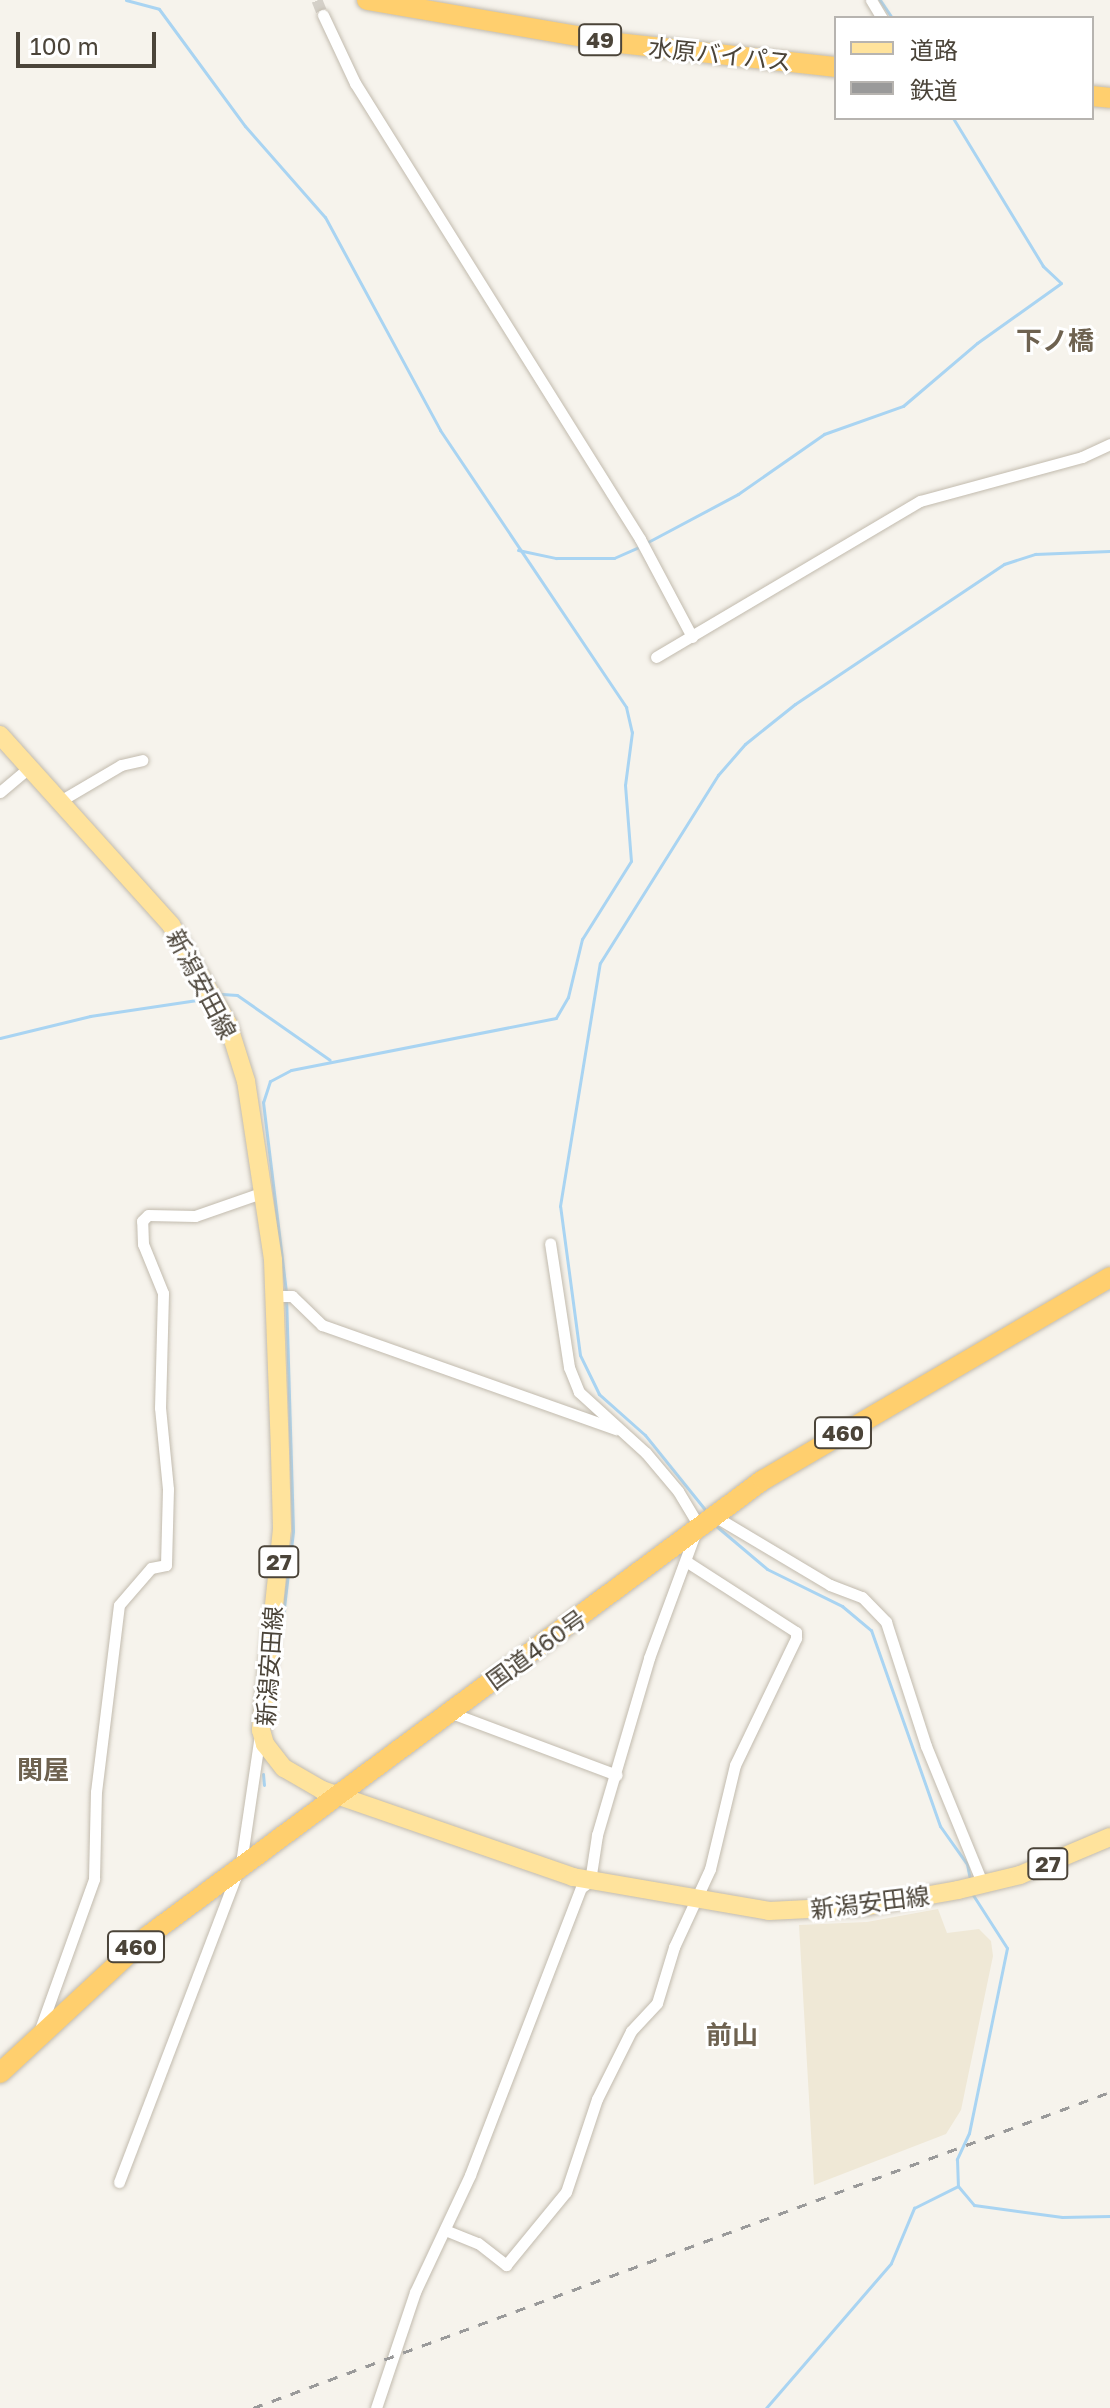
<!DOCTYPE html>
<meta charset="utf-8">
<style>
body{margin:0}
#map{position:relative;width:1110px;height:2408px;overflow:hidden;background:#f6f3ec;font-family:"Golos Text","Noto Sans JP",sans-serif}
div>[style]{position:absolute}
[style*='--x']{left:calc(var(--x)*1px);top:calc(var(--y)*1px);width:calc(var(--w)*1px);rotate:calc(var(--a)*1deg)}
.education>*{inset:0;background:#efe8d6}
.stream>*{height:3px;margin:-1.5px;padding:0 1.5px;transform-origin:1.5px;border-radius:1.5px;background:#a9d4f2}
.street-tunnel>*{height:11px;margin-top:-5.5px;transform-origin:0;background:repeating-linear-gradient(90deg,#d4d0c8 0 11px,transparent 0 16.5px)}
.roads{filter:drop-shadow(0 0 2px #c2bbae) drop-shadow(0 0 2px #c2bbae)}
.street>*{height:11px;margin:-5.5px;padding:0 5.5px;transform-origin:5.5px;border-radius:5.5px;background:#fff}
.primary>*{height:18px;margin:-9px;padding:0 9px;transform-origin:9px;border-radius:9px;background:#ffe39c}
.highway>*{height:20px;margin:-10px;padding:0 10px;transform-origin:10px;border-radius:10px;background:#ffcf6e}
.rail>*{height:3px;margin-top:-1.5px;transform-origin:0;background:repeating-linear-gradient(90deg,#9a9a9a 0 10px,transparent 0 20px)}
span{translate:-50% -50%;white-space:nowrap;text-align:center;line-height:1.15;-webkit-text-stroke:6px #fff;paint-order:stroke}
.shield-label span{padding:2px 6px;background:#fff;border:2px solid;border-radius:6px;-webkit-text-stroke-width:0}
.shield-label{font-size:22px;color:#4b4439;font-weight:700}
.street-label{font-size:24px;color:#4b4439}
.neighbourhood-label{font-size:26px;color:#6e6250;font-weight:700}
.legend{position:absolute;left:834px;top:16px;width:260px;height:104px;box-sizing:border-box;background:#fff;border:2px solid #b7b4b0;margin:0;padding:10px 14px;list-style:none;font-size:24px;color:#4b4439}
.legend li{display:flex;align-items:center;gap:16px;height:40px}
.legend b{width:40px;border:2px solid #b7b4b0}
.scale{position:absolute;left:16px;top:32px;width:140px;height:36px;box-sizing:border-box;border:4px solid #4b4439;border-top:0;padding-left:10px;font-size:24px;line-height:28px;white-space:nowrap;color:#4b4439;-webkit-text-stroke:6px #fff;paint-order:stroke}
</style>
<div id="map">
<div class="education">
<i style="clip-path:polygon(938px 1909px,947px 1933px,979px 1929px,991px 1941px,993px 1956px,961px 2110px,946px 2134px,814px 2185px,799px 1925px,867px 1922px)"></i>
</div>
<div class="stream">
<i style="--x:126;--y:0;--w:34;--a:15"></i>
<i style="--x:159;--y:9;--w:145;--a:53.7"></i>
<i style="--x:245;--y:126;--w:121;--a:48.7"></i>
<i style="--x:325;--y:217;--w:242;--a:61.6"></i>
<i style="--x:440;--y:430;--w:334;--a:56.1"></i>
<i style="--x:626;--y:707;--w:26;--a:77"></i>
<i style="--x:632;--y:732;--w:53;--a:97.5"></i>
<i style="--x:625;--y:785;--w:76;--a:85.5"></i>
<i style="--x:631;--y:861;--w:92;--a:122.1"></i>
<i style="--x:582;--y:939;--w:60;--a:103.6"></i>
<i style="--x:568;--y:997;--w:24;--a:120"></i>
<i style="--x:556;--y:1018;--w:270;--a:168.9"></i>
<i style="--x:291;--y:1070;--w:24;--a:152"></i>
<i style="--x:270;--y:1081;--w:22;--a:108"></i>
<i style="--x:263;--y:1102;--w:192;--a:83.1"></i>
<i style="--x:880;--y:0;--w:22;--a:56"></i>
<i style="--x:646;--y:543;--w:104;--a:-28"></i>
<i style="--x:738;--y:494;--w:105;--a:-34.9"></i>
<i style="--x:824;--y:434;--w:84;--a:-19.5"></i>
<i style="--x:903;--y:406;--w:97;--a:-40.4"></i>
<i style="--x:977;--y:343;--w:103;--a:-35.5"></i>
<i style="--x:1061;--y:283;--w:25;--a:-137"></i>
<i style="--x:1043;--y:266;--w:173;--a:-121.3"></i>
<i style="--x:518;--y:550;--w:39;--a:12"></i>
<i style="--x:556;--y:558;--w:58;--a:0"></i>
<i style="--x:614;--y:558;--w:27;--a:-24"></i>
<i style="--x:222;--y:994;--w:15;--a:4"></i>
<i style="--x:237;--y:995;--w:113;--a:35"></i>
<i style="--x:0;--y:1038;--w:93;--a:-13.7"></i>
<i style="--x:90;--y:1016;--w:115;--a:-8.5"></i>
<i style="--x:707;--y:1512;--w:99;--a:-128.8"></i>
<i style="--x:645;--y:1435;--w:62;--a:-138.3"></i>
<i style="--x:599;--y:1394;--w:43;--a:-116"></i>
<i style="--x:580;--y:1355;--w:150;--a:-97.6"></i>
<i style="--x:560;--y:1206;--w:246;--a:-80.7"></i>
<i style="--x:600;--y:963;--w:222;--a:-57.9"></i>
<i style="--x:718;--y:775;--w:41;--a:-48.9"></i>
<i style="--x:745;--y:744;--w:64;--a:-38.7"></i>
<i style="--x:795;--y:704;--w:252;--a:-33.8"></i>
<i style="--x:1004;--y:564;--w:33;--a:-18"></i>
<i style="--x:1035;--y:554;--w:75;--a:-2.3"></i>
<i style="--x:715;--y:1525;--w:68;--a:40.2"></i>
<i style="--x:767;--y:1569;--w:84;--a:26.3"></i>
<i style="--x:842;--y:1606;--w:38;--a:40"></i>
<i style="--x:871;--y:1630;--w:208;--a:70.6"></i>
<i style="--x:940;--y:1826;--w:47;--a:54.6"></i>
<i style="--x:967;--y:1864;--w:15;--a:79"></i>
<i style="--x:274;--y:1691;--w:161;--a:-83.2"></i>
<i style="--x:293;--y:1531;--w:231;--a:-91.7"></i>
<i style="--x:263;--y:1774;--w:11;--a:85"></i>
<i style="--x:973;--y:1895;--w:63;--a:57.3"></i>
<i style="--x:1007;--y:1948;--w:189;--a:101.6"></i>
<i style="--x:969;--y:2133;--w:29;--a:115"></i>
<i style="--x:957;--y:2159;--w:27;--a:88"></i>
<i style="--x:958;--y:2186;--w:25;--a:50"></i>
<i style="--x:974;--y:2205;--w:89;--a:7.8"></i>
<i style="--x:1062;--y:2217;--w:48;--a:-1.2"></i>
<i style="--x:766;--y:2408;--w:191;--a:-49.2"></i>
<i style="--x:891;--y:2263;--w:60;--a:-67.3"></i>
<i style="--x:914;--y:2208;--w:49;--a:-26.6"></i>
</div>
<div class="street-tunnel">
<i style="--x:317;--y:0;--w:16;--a:68"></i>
</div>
<div class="roads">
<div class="street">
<i style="--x:871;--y:0;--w:21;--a:59"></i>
<i style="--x:323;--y:15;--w:75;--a:64.8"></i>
<i style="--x:355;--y:83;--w:538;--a:57.99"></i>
<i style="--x:640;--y:539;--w:111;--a:62"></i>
<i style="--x:656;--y:657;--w:307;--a:-30.6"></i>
<i style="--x:920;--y:501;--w:168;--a:-15.2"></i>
<i style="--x:1082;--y:457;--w:31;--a:-25"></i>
<i style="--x:0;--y:792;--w:38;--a:-40"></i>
<i style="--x:60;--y:801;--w:71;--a:-30.5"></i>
<i style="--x:121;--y:765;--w:22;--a:-13"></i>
<i style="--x:276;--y:1296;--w:16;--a:0"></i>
<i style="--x:292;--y:1296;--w:42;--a:44"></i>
<i style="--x:322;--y:1325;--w:312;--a:19.5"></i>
<i style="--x:716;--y:1517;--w:133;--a:30.8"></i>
<i style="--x:830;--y:1585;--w:34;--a:21"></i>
<i style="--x:862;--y:1597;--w:35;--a:46"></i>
<i style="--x:886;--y:1622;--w:130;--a:72.1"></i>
<i style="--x:926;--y:1746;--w:150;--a:67.7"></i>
<i style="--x:449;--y:1712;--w:179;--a:20.6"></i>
<i style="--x:39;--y:2032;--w:163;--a:-70.2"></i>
<i style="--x:94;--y:1879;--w:87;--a:-88.7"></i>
<i style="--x:96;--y:1792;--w:188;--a:-83"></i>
<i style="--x:119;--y:1605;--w:49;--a:-49.1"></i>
<i style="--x:151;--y:1568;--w:15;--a:-11"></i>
<i style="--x:166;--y:1565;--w:76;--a:-88.5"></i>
<i style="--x:168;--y:1489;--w:81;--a:-95.6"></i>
<i style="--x:160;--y:1408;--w:115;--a:-88.5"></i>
<i style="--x:163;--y:1293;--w:53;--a:-112.2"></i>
<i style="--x:143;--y:1244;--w:23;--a:-92"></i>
<i style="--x:142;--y:1221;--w:8;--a:-45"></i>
<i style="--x:148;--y:1215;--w:47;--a:1.2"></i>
<i style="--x:195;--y:1216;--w:73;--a:-19.2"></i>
<i style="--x:119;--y:2182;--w:342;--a:-69.1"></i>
<i style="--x:241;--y:1863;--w:129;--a:-81.6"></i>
<i style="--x:445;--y:2230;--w:35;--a:22"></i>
<i style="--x:478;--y:2243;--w:36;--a:38"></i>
<i style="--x:506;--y:2265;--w:94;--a:-50.6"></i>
<i style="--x:566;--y:2192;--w:98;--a:-71.6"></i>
<i style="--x:597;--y:2099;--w:76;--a:-63.4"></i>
<i style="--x:631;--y:2031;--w:38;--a:-47"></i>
<i style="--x:657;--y:2003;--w:59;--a:-73.1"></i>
<i style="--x:674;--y:1947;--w:86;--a:-65.2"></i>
<i style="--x:710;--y:1869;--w:107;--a:-76.5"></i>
<i style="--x:735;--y:1765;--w:141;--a:-64.3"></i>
<i style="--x:796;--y:1638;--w:6;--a:-90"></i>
<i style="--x:796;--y:1632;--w:131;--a:-147.2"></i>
<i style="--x:376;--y:2408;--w:122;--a:-71.4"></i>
<i style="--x:415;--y:2292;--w:129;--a:-64.8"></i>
<i style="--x:470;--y:2175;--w:308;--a:-68.9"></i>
<i style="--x:581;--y:1888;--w:11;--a:-38"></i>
<i style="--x:590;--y:1881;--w:47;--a:-81.3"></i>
<i style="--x:597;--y:1835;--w:184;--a:-73.6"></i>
<i style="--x:649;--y:1658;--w:135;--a:-69.7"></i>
<i style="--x:696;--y:1531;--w:10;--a:-90"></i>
<i style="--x:696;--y:1521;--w:35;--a:-121"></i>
<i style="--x:678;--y:1491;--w:50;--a:-130.1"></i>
<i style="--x:646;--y:1453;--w:91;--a:-137.7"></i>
<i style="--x:579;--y:1392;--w:27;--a:-112"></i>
<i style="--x:569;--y:1367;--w:125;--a:-98.7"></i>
</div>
<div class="primary">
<i style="--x:0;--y:735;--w:256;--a:48"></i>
<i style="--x:171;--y:925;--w:114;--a:60.1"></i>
<i style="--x:228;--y:1024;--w:60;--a:72.5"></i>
<i style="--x:246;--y:1081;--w:181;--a:81.4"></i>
<i style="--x:273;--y:1260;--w:192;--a:87.9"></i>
<i style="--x:280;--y:1452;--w:77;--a:88.5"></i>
<i style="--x:282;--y:1529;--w:202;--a:96"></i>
<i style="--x:261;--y:1730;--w:15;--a:74"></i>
<i style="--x:265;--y:1744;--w:31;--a:52"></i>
<i style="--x:284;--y:1768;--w:44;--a:30.1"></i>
<i style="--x:322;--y:1790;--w:266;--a:19.1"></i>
<i style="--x:573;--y:1877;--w:199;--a:9.8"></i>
<i style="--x:769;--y:1911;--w:99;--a:-2.9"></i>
<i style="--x:868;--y:1906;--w:91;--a:-10.1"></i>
<i style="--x:958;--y:1890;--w:64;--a:-13.6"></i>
<i style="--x:1020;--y:1875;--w:98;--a:-22.9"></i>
</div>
<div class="highway">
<i style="--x:367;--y:0;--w:255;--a:9.7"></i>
<i style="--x:618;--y:43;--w:219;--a:6.3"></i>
<i style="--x:1092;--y:96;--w:18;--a:6"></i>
<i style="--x:0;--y:2073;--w:202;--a:-42.8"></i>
<i style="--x:148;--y:1936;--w:766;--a:-36.56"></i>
<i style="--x:763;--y:1480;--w:402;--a:-30.3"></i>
</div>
</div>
<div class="rail">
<i style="--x:253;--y:2408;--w:913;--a:-20.24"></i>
</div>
<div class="shield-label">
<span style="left:600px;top:40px">49</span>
<span style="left:843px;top:1433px">460</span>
<span style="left:279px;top:1562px">27</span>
<span style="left:1048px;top:1864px">27</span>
<span style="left:136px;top:1947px">460</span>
</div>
<div class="street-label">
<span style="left:720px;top:54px;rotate:6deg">水原バイパス</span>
<span style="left:202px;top:984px;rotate:62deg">新潟安田線</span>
<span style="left:536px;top:1649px;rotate:-36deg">国道460号</span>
<span style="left:269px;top:1666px;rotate:-86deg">新潟安田線</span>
<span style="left:870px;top:1902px;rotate:-7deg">新潟安田線</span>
</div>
<div class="neighbourhood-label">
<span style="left:1055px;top:341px">下ノ橋</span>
<span style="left:43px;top:1770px">関屋</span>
<span style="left:732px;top:2035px">前山</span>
</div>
<ul class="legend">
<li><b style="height:10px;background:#ffe39c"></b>道路</li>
<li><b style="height:10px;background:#9a9a9a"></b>鉄道</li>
</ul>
<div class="scale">100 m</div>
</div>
